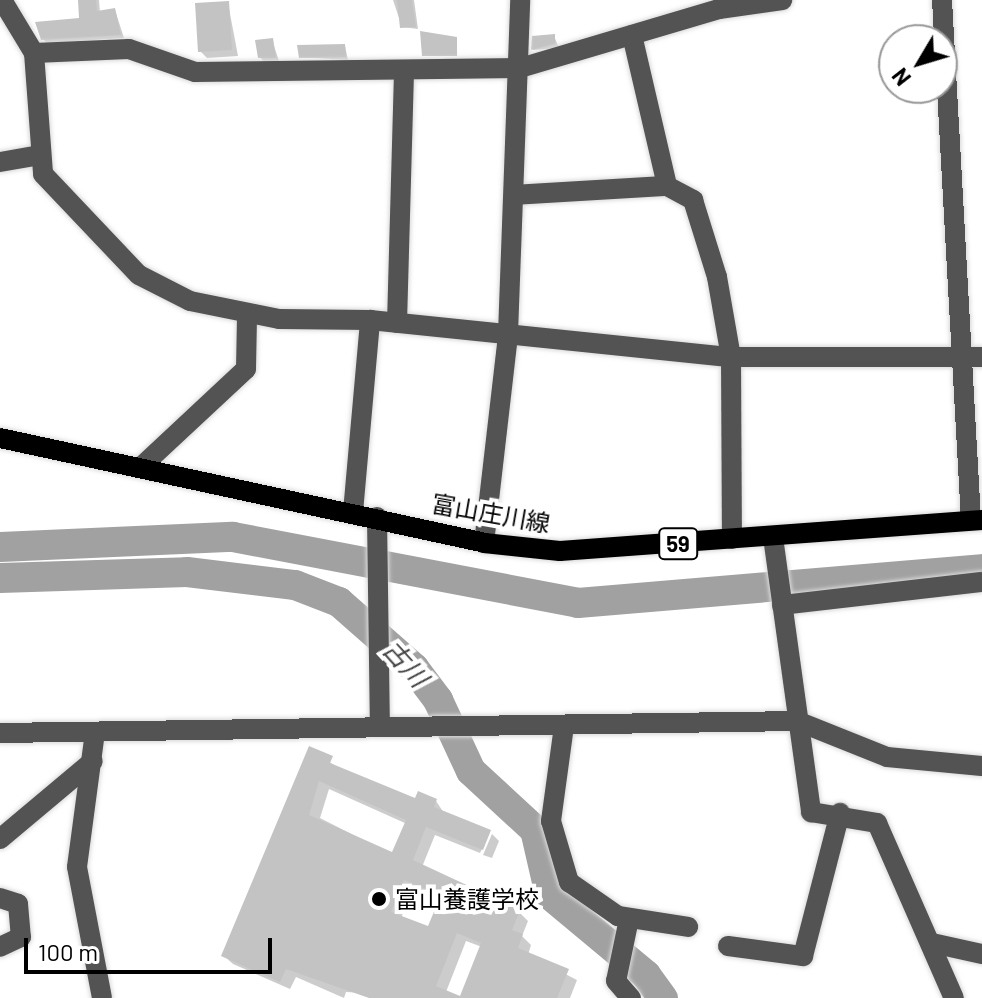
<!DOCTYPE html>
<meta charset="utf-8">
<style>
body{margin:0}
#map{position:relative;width:982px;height:998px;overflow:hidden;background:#fff;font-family:Barlow,"Noto Sans JP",sans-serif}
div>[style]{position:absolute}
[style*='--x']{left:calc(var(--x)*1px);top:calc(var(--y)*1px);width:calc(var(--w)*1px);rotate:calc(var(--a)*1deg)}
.shadow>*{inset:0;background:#0003}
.river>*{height:30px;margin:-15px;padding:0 15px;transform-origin:15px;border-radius:15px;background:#a1a1a1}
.building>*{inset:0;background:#c3c3c3}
.roads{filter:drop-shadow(0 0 2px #dbdbdb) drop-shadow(0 0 2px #dbdbdb)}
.minor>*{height:20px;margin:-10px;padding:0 10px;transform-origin:10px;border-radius:10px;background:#535353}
.major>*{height:20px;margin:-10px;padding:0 10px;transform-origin:10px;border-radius:10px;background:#000}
.dots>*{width:22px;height:22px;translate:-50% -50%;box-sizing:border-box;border:4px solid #fff;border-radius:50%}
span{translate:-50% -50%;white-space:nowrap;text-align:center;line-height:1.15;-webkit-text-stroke:8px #fff;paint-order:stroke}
.shield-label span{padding:2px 6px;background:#fff;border:2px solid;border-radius:6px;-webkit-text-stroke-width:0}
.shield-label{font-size:22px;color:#000;font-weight:700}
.street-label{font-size:24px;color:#000}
.poi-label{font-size:24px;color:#000}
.left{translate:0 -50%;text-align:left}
.water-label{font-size:26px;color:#424242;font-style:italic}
.north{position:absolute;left:878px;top:24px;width:80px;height:80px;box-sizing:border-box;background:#fff;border:2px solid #999;border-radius:50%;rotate:232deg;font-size:22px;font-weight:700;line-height:32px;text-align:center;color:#000}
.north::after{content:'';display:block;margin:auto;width:28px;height:36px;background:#000;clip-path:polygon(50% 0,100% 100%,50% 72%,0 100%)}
.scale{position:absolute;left:24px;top:938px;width:248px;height:36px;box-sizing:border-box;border:4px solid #000;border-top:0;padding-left:10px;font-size:24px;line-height:28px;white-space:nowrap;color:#000;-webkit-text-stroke:6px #fff;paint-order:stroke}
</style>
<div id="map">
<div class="shadow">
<i style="clip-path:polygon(80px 0,99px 0,100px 13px,115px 10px,124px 38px,47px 43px,43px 39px,81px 20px)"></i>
<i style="clip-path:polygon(393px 0,414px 0,418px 29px,402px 27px)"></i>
<i style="clip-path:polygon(228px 3px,238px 56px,207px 58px,200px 51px)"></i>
<i style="clip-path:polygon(554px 36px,559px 48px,533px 50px,534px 38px)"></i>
<i style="clip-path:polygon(272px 40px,279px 61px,264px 62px,260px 57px)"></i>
<i style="clip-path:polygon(345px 46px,348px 60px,300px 57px)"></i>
<i style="clip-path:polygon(evenodd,310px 749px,340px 769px,416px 800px,436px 801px,444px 813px,490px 832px,480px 853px,435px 835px,422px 867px,519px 912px,528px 921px,522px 936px,531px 945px,528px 955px,577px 980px,570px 998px,461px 998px,482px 947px,466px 941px,446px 992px,460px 998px,346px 992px,344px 998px,296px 977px,290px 989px,233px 964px,223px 955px,310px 749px,329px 789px,407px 824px,393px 855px,320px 818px,329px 789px,310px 749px,414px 888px,441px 899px,429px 929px,401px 918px,414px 888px)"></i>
<i style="clip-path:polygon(492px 834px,499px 841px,492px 858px,483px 855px)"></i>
</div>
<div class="river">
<i style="--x:0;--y:547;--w:233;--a:-2.5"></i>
<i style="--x:233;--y:537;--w:351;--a:10.8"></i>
<i style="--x:578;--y:603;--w:405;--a:-4.8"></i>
<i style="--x:0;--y:578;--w:187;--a:-1.8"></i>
<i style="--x:187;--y:572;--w:109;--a:6.9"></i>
<i style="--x:295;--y:585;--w:47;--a:21.1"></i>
<i style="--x:339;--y:602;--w:100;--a:41.3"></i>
<i style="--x:414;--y:668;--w:40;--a:53"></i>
<i style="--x:438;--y:700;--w:78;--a:65.1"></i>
<i style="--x:471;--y:771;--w:87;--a:42.7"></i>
<i style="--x:535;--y:830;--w:67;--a:77"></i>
<i style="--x:550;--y:895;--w:125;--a:39.8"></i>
<i style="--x:646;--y:975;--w:29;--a:54"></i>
</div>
<div class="building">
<i style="clip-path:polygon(78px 0,96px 0,97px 11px,115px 8px,121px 35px,41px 40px,35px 22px,79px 18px)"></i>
<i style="clip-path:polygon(397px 0,412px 0,416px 27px,400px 28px)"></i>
<i style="clip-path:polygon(229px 1px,232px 50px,198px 52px,195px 3px)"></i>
<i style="clip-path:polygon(420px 31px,457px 37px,457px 56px,422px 56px)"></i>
<i style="clip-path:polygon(555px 34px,555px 44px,531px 50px,532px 36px)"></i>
<i style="clip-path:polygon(273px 38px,276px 58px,258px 58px,255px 40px)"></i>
<i style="clip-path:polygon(345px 44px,346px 57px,299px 58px,297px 45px)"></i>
<i style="clip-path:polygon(evenodd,309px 746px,333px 756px,330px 763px,415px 798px,418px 791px,437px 799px,434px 807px,491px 830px,483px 850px,426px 827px,413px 860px,520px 910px,512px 930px,523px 934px,518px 948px,569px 969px,557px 998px,369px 998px,286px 969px,280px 982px,221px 956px,309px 746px,319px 781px,406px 820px,392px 852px,309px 815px,319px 781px,309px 746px,404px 880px,441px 895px,428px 926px,391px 912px,404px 880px,309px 746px,457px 933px,481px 943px,460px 996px,436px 986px,457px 933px)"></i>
</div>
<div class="roads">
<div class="minor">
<i style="--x:2;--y:0;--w:62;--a:58.9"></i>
<i style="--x:34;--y:53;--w:121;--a:85.7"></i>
<i style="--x:43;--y:174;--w:139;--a:46.5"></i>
<i style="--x:139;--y:275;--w:57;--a:27"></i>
<i style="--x:190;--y:301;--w:91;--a:11.4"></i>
<i style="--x:279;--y:319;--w:91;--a:0.6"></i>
<i style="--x:370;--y:320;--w:363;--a:5.9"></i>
<i style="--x:731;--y:357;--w:251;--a:0"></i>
<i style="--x:942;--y:0;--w:521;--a:86.81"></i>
<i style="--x:632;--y:35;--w:155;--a:76.9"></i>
<i style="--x:667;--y:186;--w:30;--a:28"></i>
<i style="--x:693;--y:200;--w:81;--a:72.7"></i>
<i style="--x:717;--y:277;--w:81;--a:80.1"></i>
<i style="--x:731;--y:357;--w:182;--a:89.7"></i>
<i style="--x:34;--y:53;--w:95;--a:-2.4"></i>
<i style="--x:129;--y:49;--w:70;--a:19.2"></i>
<i style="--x:195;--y:72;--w:325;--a:-0.7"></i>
<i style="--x:520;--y:68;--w:208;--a:-16.5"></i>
<i style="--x:719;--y:9;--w:64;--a:-8.1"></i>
<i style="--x:0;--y:162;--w:40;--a:-10"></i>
<i style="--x:514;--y:195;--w:153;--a:-3.4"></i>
<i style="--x:397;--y:323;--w:252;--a:-88.4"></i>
<i style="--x:142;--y:466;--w:142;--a:-43"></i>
<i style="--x:246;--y:369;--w:53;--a:-88.9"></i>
<i style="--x:353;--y:512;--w:193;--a:-84.9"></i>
<i style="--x:377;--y:517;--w:209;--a:89.2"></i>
<i style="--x:773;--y:537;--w:278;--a:82.1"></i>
<i style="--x:811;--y:812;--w:67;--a:9.5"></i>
<i style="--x:877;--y:823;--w:191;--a:66.3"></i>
<i style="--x:484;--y:543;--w:210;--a:-83.4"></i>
<i style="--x:508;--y:334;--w:334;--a:-87.9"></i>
<i style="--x:782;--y:605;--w:201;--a:-6.6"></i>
<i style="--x:564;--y:726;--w:96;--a:97.8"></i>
<i style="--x:551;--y:821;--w:64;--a:73.6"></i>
<i style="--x:569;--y:882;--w:60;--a:34.8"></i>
<i style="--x:618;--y:916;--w:71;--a:8.9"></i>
<i style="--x:95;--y:732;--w:136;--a:97.6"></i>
<i style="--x:77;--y:867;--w:133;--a:79.2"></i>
<i style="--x:0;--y:733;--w:797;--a:-0.86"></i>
<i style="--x:797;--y:721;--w:97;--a:21.8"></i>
<i style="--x:887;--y:757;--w:95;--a:5.4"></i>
<i style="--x:0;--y:839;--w:121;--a:-40"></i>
<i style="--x:0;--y:898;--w:19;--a:18"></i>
<i style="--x:18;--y:904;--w:33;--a:85"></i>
<i style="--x:21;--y:937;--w:23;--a:155"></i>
<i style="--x:629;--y:919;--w:63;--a:101.8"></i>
<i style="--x:616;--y:981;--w:23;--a:49"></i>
<i style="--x:932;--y:943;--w:51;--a:12.4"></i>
<i style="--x:728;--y:946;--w:76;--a:7.6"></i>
<i style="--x:803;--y:956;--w:148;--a:-75.5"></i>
</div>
<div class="major">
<i style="--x:0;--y:438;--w:495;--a:12.2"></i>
<i style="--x:484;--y:543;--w:76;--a:6"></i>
<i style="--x:560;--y:551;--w:423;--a:-4.2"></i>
</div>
</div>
<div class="dots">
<i style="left:379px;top:899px;background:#000"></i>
</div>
<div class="shield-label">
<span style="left:678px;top:544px">59</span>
</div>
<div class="street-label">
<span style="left:491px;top:513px;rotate:10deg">富山庄川線</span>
</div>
<div class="poi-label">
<span class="left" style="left:395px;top:899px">富山養護学校</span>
</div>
<div class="water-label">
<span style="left:406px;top:663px;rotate:48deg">古川</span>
</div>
<div class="north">N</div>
<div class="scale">100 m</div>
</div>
